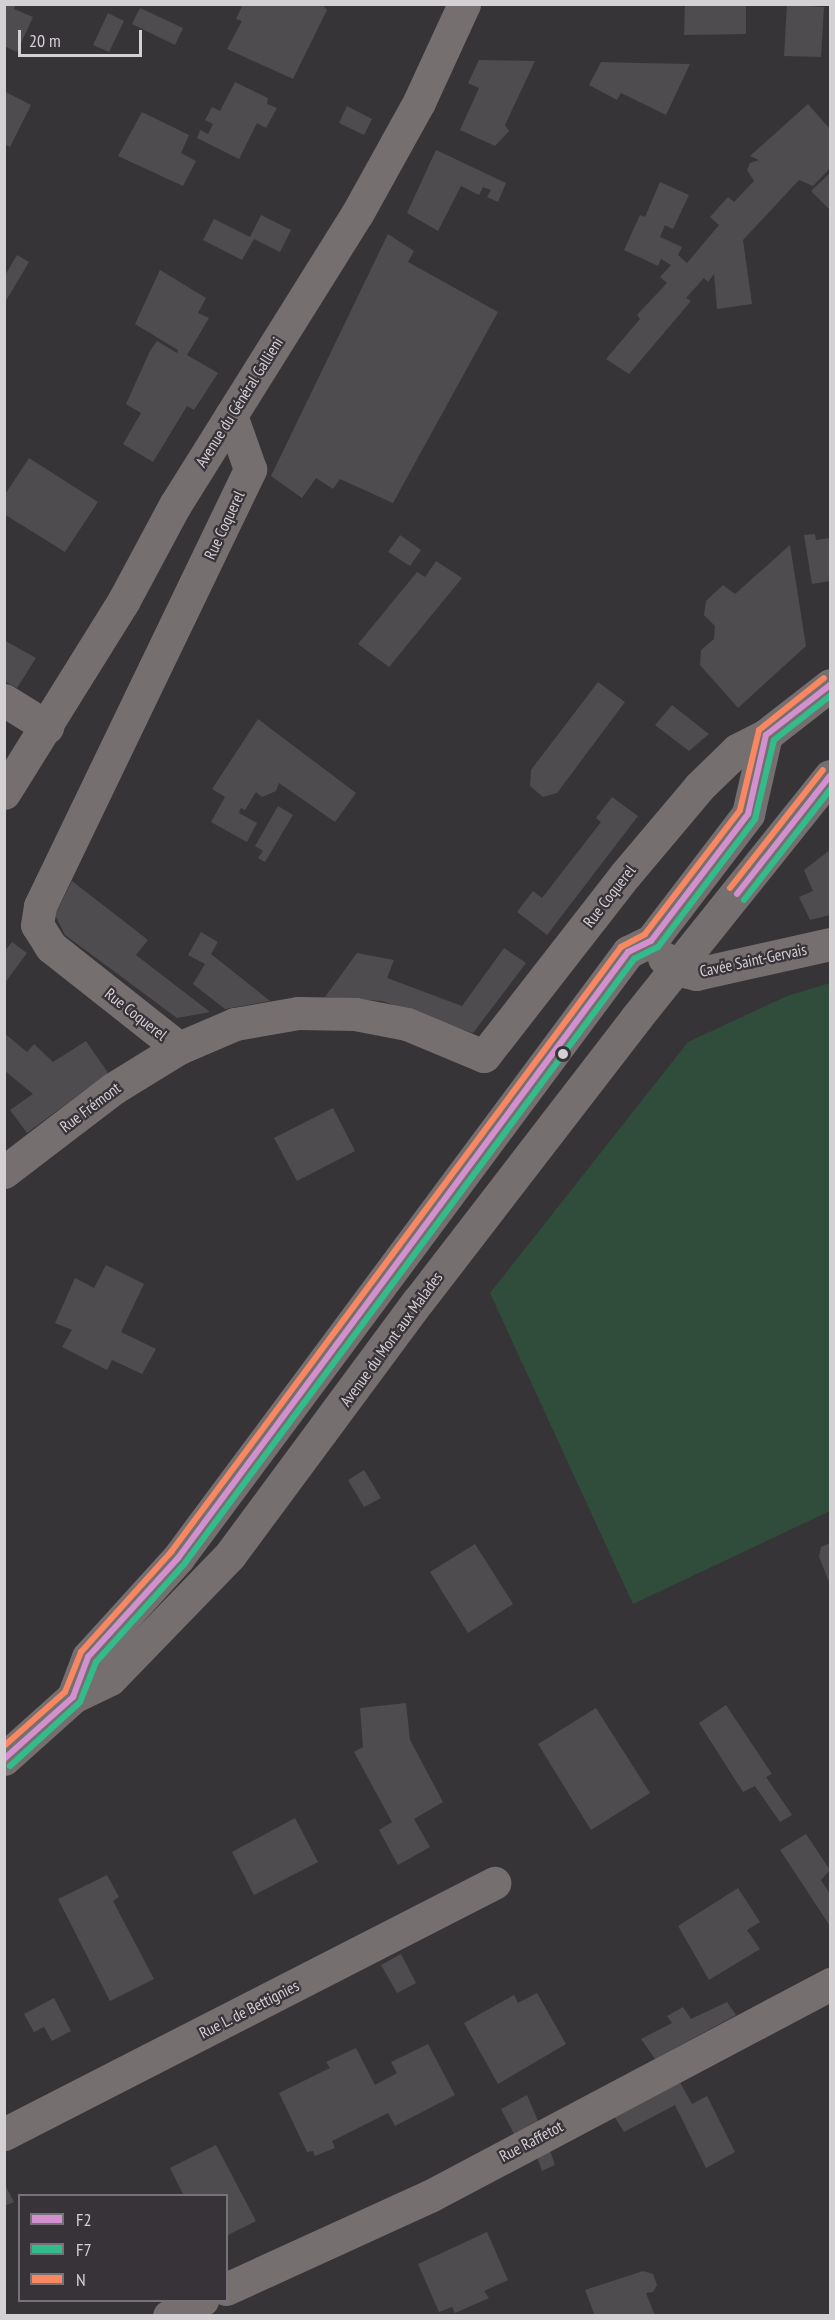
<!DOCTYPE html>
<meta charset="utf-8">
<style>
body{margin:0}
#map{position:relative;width:835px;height:2320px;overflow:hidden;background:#373438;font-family:"PT Sans Narrow",sans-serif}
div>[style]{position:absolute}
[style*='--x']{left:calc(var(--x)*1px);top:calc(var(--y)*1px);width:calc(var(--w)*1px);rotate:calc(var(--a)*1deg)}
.green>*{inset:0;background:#304c3b}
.building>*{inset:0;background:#4e4c4f}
.minor>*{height:33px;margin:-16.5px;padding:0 16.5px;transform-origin:16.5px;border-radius:16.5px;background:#766f6f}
.bus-1>*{height:6px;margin:-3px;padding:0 3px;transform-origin:3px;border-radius:3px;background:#d390cf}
.bus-2>*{height:6px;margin:-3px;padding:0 3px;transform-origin:3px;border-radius:3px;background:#33bc8b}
.bus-3>*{height:6px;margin:-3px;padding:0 3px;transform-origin:3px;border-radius:3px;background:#f88762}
.dots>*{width:16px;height:16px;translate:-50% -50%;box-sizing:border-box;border:3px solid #383339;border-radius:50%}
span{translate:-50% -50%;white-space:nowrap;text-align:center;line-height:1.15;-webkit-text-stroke:4.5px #383339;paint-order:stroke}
.street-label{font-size:16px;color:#d4d1d5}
.frame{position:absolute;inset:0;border:6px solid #d4d1d5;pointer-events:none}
.legend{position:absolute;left:18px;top:2194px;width:210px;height:108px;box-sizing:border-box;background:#383339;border:2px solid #767277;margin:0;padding:8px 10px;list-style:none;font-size:18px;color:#d4d1d5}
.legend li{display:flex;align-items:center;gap:12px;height:30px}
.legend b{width:30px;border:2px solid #767277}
.scale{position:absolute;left:18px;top:30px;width:124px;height:27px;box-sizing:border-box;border:3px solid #d4d1d5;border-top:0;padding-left:8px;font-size:18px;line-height:21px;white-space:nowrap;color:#d4d1d5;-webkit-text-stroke:4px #383339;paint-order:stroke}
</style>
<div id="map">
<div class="green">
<i style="clip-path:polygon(830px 983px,830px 1511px,633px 1604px,490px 1293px,688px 1042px,787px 996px)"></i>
</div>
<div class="building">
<i style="clip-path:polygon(4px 4px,16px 4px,14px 9px,33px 17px,17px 52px,4px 46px)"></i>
<i style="clip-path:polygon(243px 4px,322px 4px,327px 10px,293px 79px,227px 49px,242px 21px,236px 19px)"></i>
<i style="clip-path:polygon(685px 4px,746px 4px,746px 34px,684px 35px)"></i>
<i style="clip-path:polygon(787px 5px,824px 7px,821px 57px,784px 56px)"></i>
<i style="clip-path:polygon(140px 8px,183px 28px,175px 45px,132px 24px)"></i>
<i style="clip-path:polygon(108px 13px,124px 21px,109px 52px,93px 45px)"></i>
<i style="clip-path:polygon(479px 60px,535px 61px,505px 125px,509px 131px,495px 146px,460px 130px,479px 88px,468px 83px)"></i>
<i style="clip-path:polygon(601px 62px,637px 63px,690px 64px,666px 115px,621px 93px,617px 100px,589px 85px)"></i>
<i style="clip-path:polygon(235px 82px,268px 98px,267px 104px,277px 108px,266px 128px,257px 123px,239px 159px,197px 138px,200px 130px,208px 134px,213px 124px,205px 120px,212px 107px,220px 111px)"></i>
<i style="clip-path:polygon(4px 91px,31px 105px,10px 147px,4px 144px)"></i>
<i style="clip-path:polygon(808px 104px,830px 129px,830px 168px,813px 186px,799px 180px,743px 240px,752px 304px,717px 309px,714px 274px,708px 282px,704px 278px,686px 298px,691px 301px,629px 374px,606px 359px,640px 319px,637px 315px,667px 283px,660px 277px,671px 265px,661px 259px,658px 266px,624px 250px,640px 215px,645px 217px,660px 182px,689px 195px,673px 229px,665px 225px,660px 237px,682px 247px,678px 255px,687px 263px,719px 225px,710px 217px,728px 197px,734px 202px,754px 181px,747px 170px,750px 163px,759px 160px,750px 156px)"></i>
<i style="clip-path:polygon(347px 106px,372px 119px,364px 135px,339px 123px)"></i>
<i style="clip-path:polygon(142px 112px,189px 135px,181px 153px,196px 161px,183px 186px,118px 156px)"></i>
<i style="clip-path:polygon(436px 150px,506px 183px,498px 202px,487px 197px,491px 190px,483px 187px,479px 195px,461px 186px,438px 231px,407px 213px)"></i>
<i style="clip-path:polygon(830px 173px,830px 210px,811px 191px)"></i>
<i style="clip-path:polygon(261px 215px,291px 230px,280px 252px,254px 239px,242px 260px,203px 240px,214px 219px,250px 237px)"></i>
<i style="clip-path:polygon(388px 234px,414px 251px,408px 262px,498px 312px,393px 503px,340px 479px,333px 489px,316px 478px,302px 498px,271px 476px)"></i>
<i style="clip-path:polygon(17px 255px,29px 262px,4px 304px,4px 277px)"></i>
<i style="clip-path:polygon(160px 270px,206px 298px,198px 313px,209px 318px,187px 355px,218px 373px,194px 410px,187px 406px,153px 462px,123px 444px,141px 413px,126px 404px,150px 351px,157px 341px,177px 353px,178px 350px,135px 324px)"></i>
<i style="clip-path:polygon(29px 458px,98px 502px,65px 552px,4px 514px,4px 496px)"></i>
<i style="clip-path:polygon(815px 534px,816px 540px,830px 538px,830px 581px,812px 584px,804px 535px)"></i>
<i style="clip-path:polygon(400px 535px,421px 550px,410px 566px,388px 552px)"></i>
<i style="clip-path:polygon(790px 545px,806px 646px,738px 708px,700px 665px,701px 650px,714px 639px,715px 626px,704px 615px,706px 601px,723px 585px,735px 594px)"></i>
<i style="clip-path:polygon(436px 561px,462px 578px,389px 667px,358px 644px,417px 572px,425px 577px)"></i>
<i style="clip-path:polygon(4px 640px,36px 658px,17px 688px,4px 681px)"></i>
<i style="clip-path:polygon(598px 682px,625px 702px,557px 793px,543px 797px,530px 786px,531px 770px)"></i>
<i style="clip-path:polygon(672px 705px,709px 734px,689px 751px,655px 725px)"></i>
<i style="clip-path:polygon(258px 719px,356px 793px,335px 822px,279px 783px,276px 791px,262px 797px,256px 792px,245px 810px,241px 808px,239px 813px,257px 823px,247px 842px,211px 822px,225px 797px,212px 789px)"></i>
<i style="clip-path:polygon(612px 797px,638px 816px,547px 935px,517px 912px,533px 891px,542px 898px,601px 822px,596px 818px)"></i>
<i style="clip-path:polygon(278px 806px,293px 815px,265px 862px,258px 858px,263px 851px,255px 846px)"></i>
<i style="clip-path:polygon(830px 850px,830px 915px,810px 920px,799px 897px,813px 891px,804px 870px)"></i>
<i style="clip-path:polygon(72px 881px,148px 940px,136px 955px,210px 1012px,177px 1018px,65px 935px,55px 915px)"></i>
<i style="clip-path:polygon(201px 932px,218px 942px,211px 954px,270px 1001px,225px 1009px,193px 984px,205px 964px,188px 955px)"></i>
<i style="clip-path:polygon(12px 942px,27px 953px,4px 984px,4px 952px)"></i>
<i style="clip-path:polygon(504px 948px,526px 963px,473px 1033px,382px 1001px,325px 997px,357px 953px,394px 960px,387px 978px,462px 1006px)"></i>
<i style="clip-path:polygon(4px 1033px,27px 1052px,34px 1044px,53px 1062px,86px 1041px,108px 1073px,27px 1133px,10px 1110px,33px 1094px,4px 1070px)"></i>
<i style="clip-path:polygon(333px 1108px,355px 1151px,297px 1181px,274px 1138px)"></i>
<i style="clip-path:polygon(106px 1265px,144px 1284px,121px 1332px,156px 1349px,142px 1374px,112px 1360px,107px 1370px,62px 1347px,72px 1330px,55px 1323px,75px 1278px,94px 1288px)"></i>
<i style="clip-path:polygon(364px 1470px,381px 1498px,364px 1507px,348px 1480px)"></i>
<i style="clip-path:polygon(830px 1543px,830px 1584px,819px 1557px,821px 1547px)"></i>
<i style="clip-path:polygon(475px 1544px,513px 1604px,468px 1633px,430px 1572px)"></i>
<i style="clip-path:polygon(406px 1703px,410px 1740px,443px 1802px,414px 1819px,430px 1847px,398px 1865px,379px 1830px,392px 1822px,354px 1752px,363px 1747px,360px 1708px)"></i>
<i style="clip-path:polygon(726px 1705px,772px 1774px,766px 1777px,792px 1815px,780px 1822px,755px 1786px,743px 1792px,699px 1723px)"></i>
<i style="clip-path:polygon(596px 1708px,650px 1793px,591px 1830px,538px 1744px)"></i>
<i style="clip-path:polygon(295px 1818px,318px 1862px,254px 1895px,232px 1852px)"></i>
<i style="clip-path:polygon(806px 1834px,830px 1870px,821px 1880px,830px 1894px,830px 1926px,780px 1850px)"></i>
<i style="clip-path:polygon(107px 1875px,119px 1897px,113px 1901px,154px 1979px,110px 2001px,58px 1899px)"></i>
<i style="clip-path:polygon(738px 1888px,760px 1922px,747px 1930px,760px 1949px,709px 1980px,678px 1926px)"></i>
<i style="clip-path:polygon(401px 1954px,416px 1983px,397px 1993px,381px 1965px)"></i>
<i style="clip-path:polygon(537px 1993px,566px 2044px,498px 2084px,464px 2023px,514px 1995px,518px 2003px)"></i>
<i style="clip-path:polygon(54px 1998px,71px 2031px,52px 2041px,44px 2027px,34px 2032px,24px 2014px)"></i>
<i style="clip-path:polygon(727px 2002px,736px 2015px,655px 2059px,641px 2039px,672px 2023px,667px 2016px,683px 2007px,691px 2019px)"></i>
<i style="clip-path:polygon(428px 2044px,455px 2095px,395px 2126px,388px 2113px,332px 2141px,335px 2148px,315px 2156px,313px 2151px,307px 2152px,279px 2093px,330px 2068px,326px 2062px,356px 2048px,375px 2085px,397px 2073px,391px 2062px)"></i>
<i style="clip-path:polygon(677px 2077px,692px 2104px,707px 2096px,735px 2152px,706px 2168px,675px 2105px,624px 2132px,612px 2113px)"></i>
<i style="clip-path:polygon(527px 2095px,538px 2121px,514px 2134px,501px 2109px)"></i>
<i style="clip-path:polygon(216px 2145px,256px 2221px,226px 2236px,226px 2196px,184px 2196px,170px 2168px)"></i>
<i style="clip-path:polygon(550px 2151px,555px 2165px,542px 2171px,537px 2157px)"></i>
<i style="clip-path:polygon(4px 2183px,14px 2202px,4px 2206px)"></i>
<i style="clip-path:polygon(487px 2232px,508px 2280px,484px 2291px,489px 2298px,455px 2313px,452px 2307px,439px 2312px,418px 2264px)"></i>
<i style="clip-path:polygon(643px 2271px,653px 2274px,657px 2285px,653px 2292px,646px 2293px,655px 2316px,595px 2316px,585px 2290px)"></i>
</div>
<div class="minor">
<i style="--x:4;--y:700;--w:51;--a:32.1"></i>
<i style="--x:4;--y:793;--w:227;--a:-58.1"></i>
<i style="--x:124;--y:600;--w:108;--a:-61.8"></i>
<i style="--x:175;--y:505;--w:343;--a:-58"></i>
<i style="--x:357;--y:214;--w:128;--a:-61"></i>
<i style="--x:419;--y:102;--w:108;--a:-65.3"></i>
<i style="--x:664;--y:958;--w:16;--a:45"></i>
<i style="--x:675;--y:969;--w:22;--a:13"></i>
<i style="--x:696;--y:974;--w:137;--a:-12.6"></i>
<i style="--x:179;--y:1048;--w:163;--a:-141.7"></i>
<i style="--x:51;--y:947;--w:26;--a:-122"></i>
<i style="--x:37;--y:925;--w:19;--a:-81"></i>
<i style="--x:40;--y:906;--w:485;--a:-64.3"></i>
<i style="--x:250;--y:469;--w:57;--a:-109.4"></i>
<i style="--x:4;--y:1172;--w:138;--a:-37.4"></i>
<i style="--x:114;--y:1088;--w:76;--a:-31.6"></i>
<i style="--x:179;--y:1048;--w:61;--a:-23.2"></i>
<i style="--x:235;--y:1024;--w:64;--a:-9.9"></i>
<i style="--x:298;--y:1013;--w:57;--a:1"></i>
<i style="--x:355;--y:1014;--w:53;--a:10.9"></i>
<i style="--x:407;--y:1024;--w:83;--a:22.6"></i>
<i style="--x:484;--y:1056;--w:229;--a:-52.1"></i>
<i style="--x:625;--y:875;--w:115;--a:-49.9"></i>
<i style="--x:699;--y:787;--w:53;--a:-44.2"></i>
<i style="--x:737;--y:750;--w:33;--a:-27"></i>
<i style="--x:766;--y:735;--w:81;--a:-38"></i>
<i style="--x:73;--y:1697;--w:43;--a:-69.4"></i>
<i style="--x:88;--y:1657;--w:134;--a:-47.7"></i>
<i style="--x:178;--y:1558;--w:755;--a:-53.4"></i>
<i style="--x:628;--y:952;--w:25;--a:-26"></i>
<i style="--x:651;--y:941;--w:160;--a:-52.6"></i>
<i style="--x:748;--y:814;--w:81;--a:-77.2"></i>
<i style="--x:4;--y:1759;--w:93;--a:-41.9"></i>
<i style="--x:73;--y:1697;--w:41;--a:-25.9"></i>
<i style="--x:110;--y:1679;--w:173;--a:-45.9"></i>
<i style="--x:230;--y:1555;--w:317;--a:-53.5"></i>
<i style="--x:419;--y:1300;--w:356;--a:-52.4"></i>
<i style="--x:636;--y:1018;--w:310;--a:-51.3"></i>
<i style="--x:4;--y:2134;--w:551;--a:-27.12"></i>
<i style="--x:226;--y:2289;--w:224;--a:-24.5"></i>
<i style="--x:430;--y:2196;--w:453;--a:-27.9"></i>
<i style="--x:169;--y:2316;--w:37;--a:-26"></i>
</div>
<div class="bus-1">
<i style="--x:737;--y:894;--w:150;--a:-51.8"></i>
<i style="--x:4;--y:1759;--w:93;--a:-41.9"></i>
<i style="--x:73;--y:1697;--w:43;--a:-69.4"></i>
<i style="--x:88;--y:1657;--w:134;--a:-47.7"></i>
<i style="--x:178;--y:1558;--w:755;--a:-53.4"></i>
<i style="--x:628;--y:952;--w:25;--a:-26"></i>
<i style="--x:651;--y:941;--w:160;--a:-52.6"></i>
<i style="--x:748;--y:814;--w:81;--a:-77.2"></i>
<i style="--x:766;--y:735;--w:81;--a:-38"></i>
</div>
<div class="bus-2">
<i style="--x:744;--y:900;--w:140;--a:-52"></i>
<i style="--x:10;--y:1766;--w:95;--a:-42.4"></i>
<i style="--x:80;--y:1702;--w:43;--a:-68.2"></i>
<i style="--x:96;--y:1662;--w:133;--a:-48"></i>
<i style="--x:185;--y:1563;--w:753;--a:-53.37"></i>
<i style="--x:634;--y:959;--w:27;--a:-27"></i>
<i style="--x:658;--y:947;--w:161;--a:-52.8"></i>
<i style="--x:755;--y:819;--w:81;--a:-76.5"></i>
<i style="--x:774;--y:740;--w:71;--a:-38.2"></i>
</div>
<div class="bus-3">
<i style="--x:730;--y:888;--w:150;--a:-51.8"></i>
<i style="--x:4;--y:1746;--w:81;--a:-41.5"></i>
<i style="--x:65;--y:1692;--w:43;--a:-68.2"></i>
<i style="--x:81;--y:1652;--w:135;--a:-48"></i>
<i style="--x:171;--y:1552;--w:754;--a:-53.36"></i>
<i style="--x:621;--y:947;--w:27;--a:-28"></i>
<i style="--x:645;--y:934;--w:156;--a:-52.5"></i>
<i style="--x:740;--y:810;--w:82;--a:-76.6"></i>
<i style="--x:759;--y:730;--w:83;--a:-38.7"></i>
</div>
<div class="dots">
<i style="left:563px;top:1054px;background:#d4d1d5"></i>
</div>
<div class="street-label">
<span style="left:239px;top:402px;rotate:-58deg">Avenue du Général Gallieni</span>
<span style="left:224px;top:525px;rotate:-65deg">Rue Coquerel</span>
<span style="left:609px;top:896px;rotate:-52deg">Rue Coquerel</span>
<span style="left:753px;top:960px;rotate:-12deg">Cavée Saint-Gervais</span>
<span style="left:136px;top:1014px;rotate:38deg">Rue Coquerel</span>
<span style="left:90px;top:1107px;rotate:-37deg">Rue Frémont</span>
<span style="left:391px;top:1339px;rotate:-54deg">Avenue du Mont aux Malades</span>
<span style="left:249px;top:2009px;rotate:-27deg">Rue L. de Bettignies</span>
<span style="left:531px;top:2141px;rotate:-28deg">Rue Raffetot</span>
</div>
<div class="frame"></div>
<ul class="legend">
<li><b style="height:8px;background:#d390cf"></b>F2</li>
<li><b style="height:8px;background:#33bc8b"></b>F7</li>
<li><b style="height:8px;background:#f88762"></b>N</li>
</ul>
<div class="scale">20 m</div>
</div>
